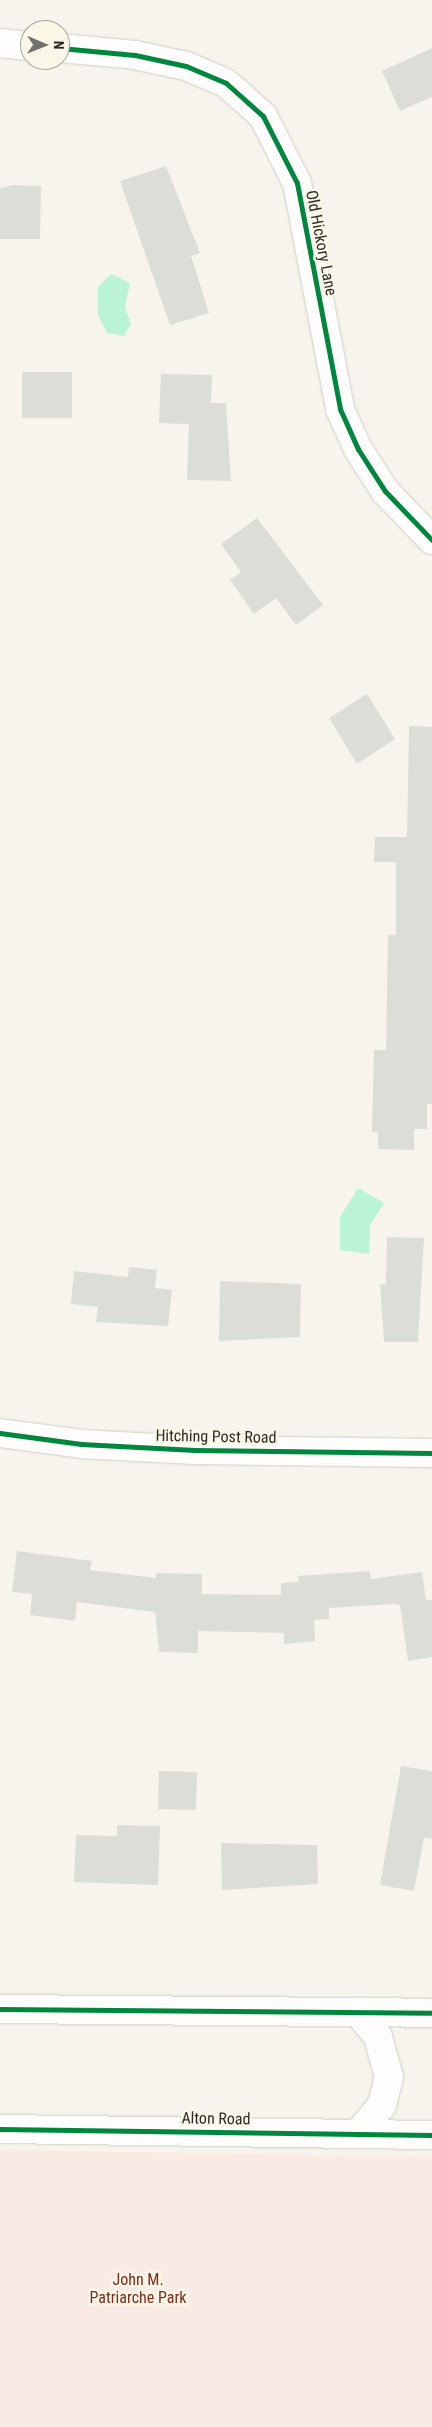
<!DOCTYPE html>
<style>
body{margin:0}
#map{position:relative;width:432px;height:2427px;overflow:hidden;background:#f6f4ed;font-family:"Roboto Condensed",sans-serif}
div>[style]{position:absolute}
[style*='--x']{left:calc(var(--x)*1px);top:calc(var(--y)*1px);width:calc(var(--w)*1px);rotate:calc(var(--a)*1deg)}
.green>*{inset:0;background:#faeae4}
.water>*{inset:0;background:#baf3d7}
.building>*{inset:0;background:#ddddd7}
.roads{filter:drop-shadow(0 0 1px #d0cec8) drop-shadow(0 0 1px #d0cec8)}
.street>*{height:28px;margin:-14px;padding:0 14px;transform-origin:14px;border-radius:14px;background:#fefdfc}
.secondary>*{height:28px;margin:-14px;padding:0 14px;transform-origin:14px;border-radius:14px;background:#fefdfc}
.cycleway>*{height:5px;margin:-2.5px;padding:0 2.5px;transform-origin:2.5px;border-radius:2.5px;background:#00873e}
span{translate:-50% -50%;white-space:nowrap;text-align:center;line-height:1.15;-webkit-text-stroke:5px #faf7e9;paint-order:stroke}
.street-label{font-size:16px;color:#2b2a25}
.park-label{font-size:16px;color:#81271b}
.north{position:absolute;left:20px;top:20px;width:50px;height:50px;box-sizing:border-box;background:#faf7e9;border:1px solid #a7a59b;border-radius:50%;rotate:91deg;font-size:14px;font-weight:700;line-height:20px;text-align:center;color:#2b2a25}
.north::after{content:'';display:block;margin:auto;width:18px;height:22px;background:#72716b;clip-path:polygon(50% 0,100% 100%,50% 72%,0 100%)}
</style>
<div id="map">
<div class="green">
<i style="clip-path:polygon(0 2150px,432px 2157px,432px 2427px,0 2427px)"></i>
</div>
<div class="water">
<i style="clip-path:polygon(111px 274px,130px 283px,125px 307px,131px 324px,124px 336px,107px 333px,98px 315px,98px 287px)"></i>
<i style="clip-path:polygon(358px 1188px,384px 1203px,370px 1225px,369px 1254px,340px 1250px,340px 1217px)"></i>
</div>
<div class="building">
<i style="clip-path:polygon(432px 48px,432px 97px,400px 111px,382px 71px)"></i>
<i style="clip-path:polygon(166px 166px,200px 253px,191px 256px,209px 313px,170px 325px,120px 181px)"></i>
<i style="clip-path:polygon(13px 185px,41px 186px,40px 239px,0 239px,0 188px)"></i>
<i style="clip-path:polygon(22px 372px,72px 372px,72px 418px,22px 418px)"></i>
<i style="clip-path:polygon(161px 374px,212px 375px,211px 403px,226px 403px,231px 481px,187px 480px,189px 424px,159px 423px)"></i>
<i style="clip-path:polygon(257px 518px,323px 605px,296px 625px,276px 598px,254px 614px,230px 580px,241px 572px,221px 544px)"></i>
<i style="clip-path:polygon(367px 694px,395px 739px,357px 764px,329px 718px)"></i>
<i style="clip-path:polygon(409px 726px,432px 727px,432px 1104px,427px 1104px,427px 1129px,414px 1129px,414px 1150px,378px 1149px,378px 1132px,372px 1132px,374px 1050px,386px 1050px,388px 935px,396px 935px,396px 862px,374px 862px,375px 837px,407px 837px)"></i>
<i style="clip-path:polygon(387px 1237px,424px 1238px,418px 1342px,384px 1342px,380px 1284px,386px 1284px)"></i>
<i style="clip-path:polygon(129px 1267px,157px 1270px,155px 1288px,172px 1290px,168px 1326px,96px 1322px,98px 1307px,71px 1304px,74px 1271px,128px 1277px)"></i>
<i style="clip-path:polygon(220px 1281px,301px 1284px,300px 1337px,219px 1341px)"></i>
<i style="clip-path:polygon(17px 1551px,92px 1561px,90px 1570px,156px 1578px,156px 1573px,202px 1574px,202px 1594px,281px 1595px,281px 1583px,299px 1582px,298px 1576px,370px 1571px,371px 1579px,422px 1572px,426px 1600px,432px 1600px,432px 1657px,408px 1661px,400px 1605px,394px 1604px,329px 1608px,329px 1619px,314px 1620px,315px 1641px,284px 1644px,284px 1633px,198px 1631px,198px 1653px,159px 1652px,155px 1612px,77px 1602px,75px 1621px,30px 1615px,32px 1594px,12px 1592px)"></i>
<i style="clip-path:polygon(401px 1766px,432px 1771px,432px 1839px,424px 1838px,414px 1891px,380px 1885px)"></i>
<i style="clip-path:polygon(159px 1771px,197px 1772px,196px 1810px,158px 1809px)"></i>
<i style="clip-path:polygon(117px 1825px,160px 1826px,158px 1885px,74px 1882px,76px 1835px,117px 1836px)"></i>
<i style="clip-path:polygon(221px 1843px,317px 1845px,318px 1884px,222px 1890px)"></i>
</div>
<div class="roads">
<div class="street">
<i style="--x:0;--y:43;--w:30;--a:6"></i>
<i style="--x:60;--y:48;--w:75;--a:5.3"></i>
<i style="--x:135;--y:55;--w:52;--a:12.2"></i>
<i style="--x:186;--y:66;--w:43;--a:23"></i>
<i style="--x:226;--y:83;--w:50;--a:41.7"></i>
<i style="--x:263;--y:116;--w:75;--a:63.1"></i>
<i style="--x:297;--y:183;--w:230;--a:79.2"></i>
<i style="--x:340;--y:409;--w:44;--a:65.8"></i>
<i style="--x:358;--y:449;--w:50;--a:57.3"></i>
<i style="--x:385;--y:491;--w:68;--a:46.2"></i>
<i style="--x:0;--y:1433;--w:82;--a:7.7"></i>
<i style="--x:81;--y:1444;--w:114;--a:3"></i>
<i style="--x:195;--y:1450;--w:237;--a:0.7"></i>
</div>
<div class="secondary">
<i style="--x:0;--y:2009;--w:432;--a:0.5"></i>
<i style="--x:358;--y:2012;--w:32;--a:51"></i>
<i style="--x:378;--y:2037;--w:41;--a:74.6"></i>
<i style="--x:389;--y:2077;--w:29;--a:104"></i>
<i style="--x:382;--y:2105;--w:35;--a:130"></i>
<i style="--x:0;--y:2129;--w:432;--a:0.8"></i>
</div>
</div>
<div class="cycleway">
<i style="--x:60;--y:48;--w:75;--a:5.3"></i>
<i style="--x:135;--y:55;--w:52;--a:12.2"></i>
<i style="--x:186;--y:66;--w:43;--a:23"></i>
<i style="--x:226;--y:83;--w:50;--a:41.7"></i>
<i style="--x:263;--y:116;--w:75;--a:63.1"></i>
<i style="--x:297;--y:183;--w:230;--a:79.2"></i>
<i style="--x:340;--y:409;--w:44;--a:65.8"></i>
<i style="--x:358;--y:449;--w:50;--a:57.3"></i>
<i style="--x:385;--y:491;--w:68;--a:46.2"></i>
<i style="--x:0;--y:1433;--w:82;--a:7.7"></i>
<i style="--x:81;--y:1444;--w:114;--a:3"></i>
<i style="--x:195;--y:1450;--w:237;--a:0.7"></i>
<i style="--x:0;--y:2009;--w:432;--a:0.5"></i>
<i style="--x:0;--y:2129;--w:432;--a:0.8"></i>
</div>
<div class="street-label">
<span style="left:321px;top:243px;rotate:79deg">Old Hickory Lane</span>
<span style="left:216px;top:1437px;rotate:1deg">Hitching Post Road</span>
<span style="left:216px;top:2119px;rotate:1deg">Alton Road</span>
</div>
<div class="park-label">
<span style="left:138px;top:2289px">John M.<br>Patriarche Park</span>
</div>
<div class="north">N</div>
</div>
